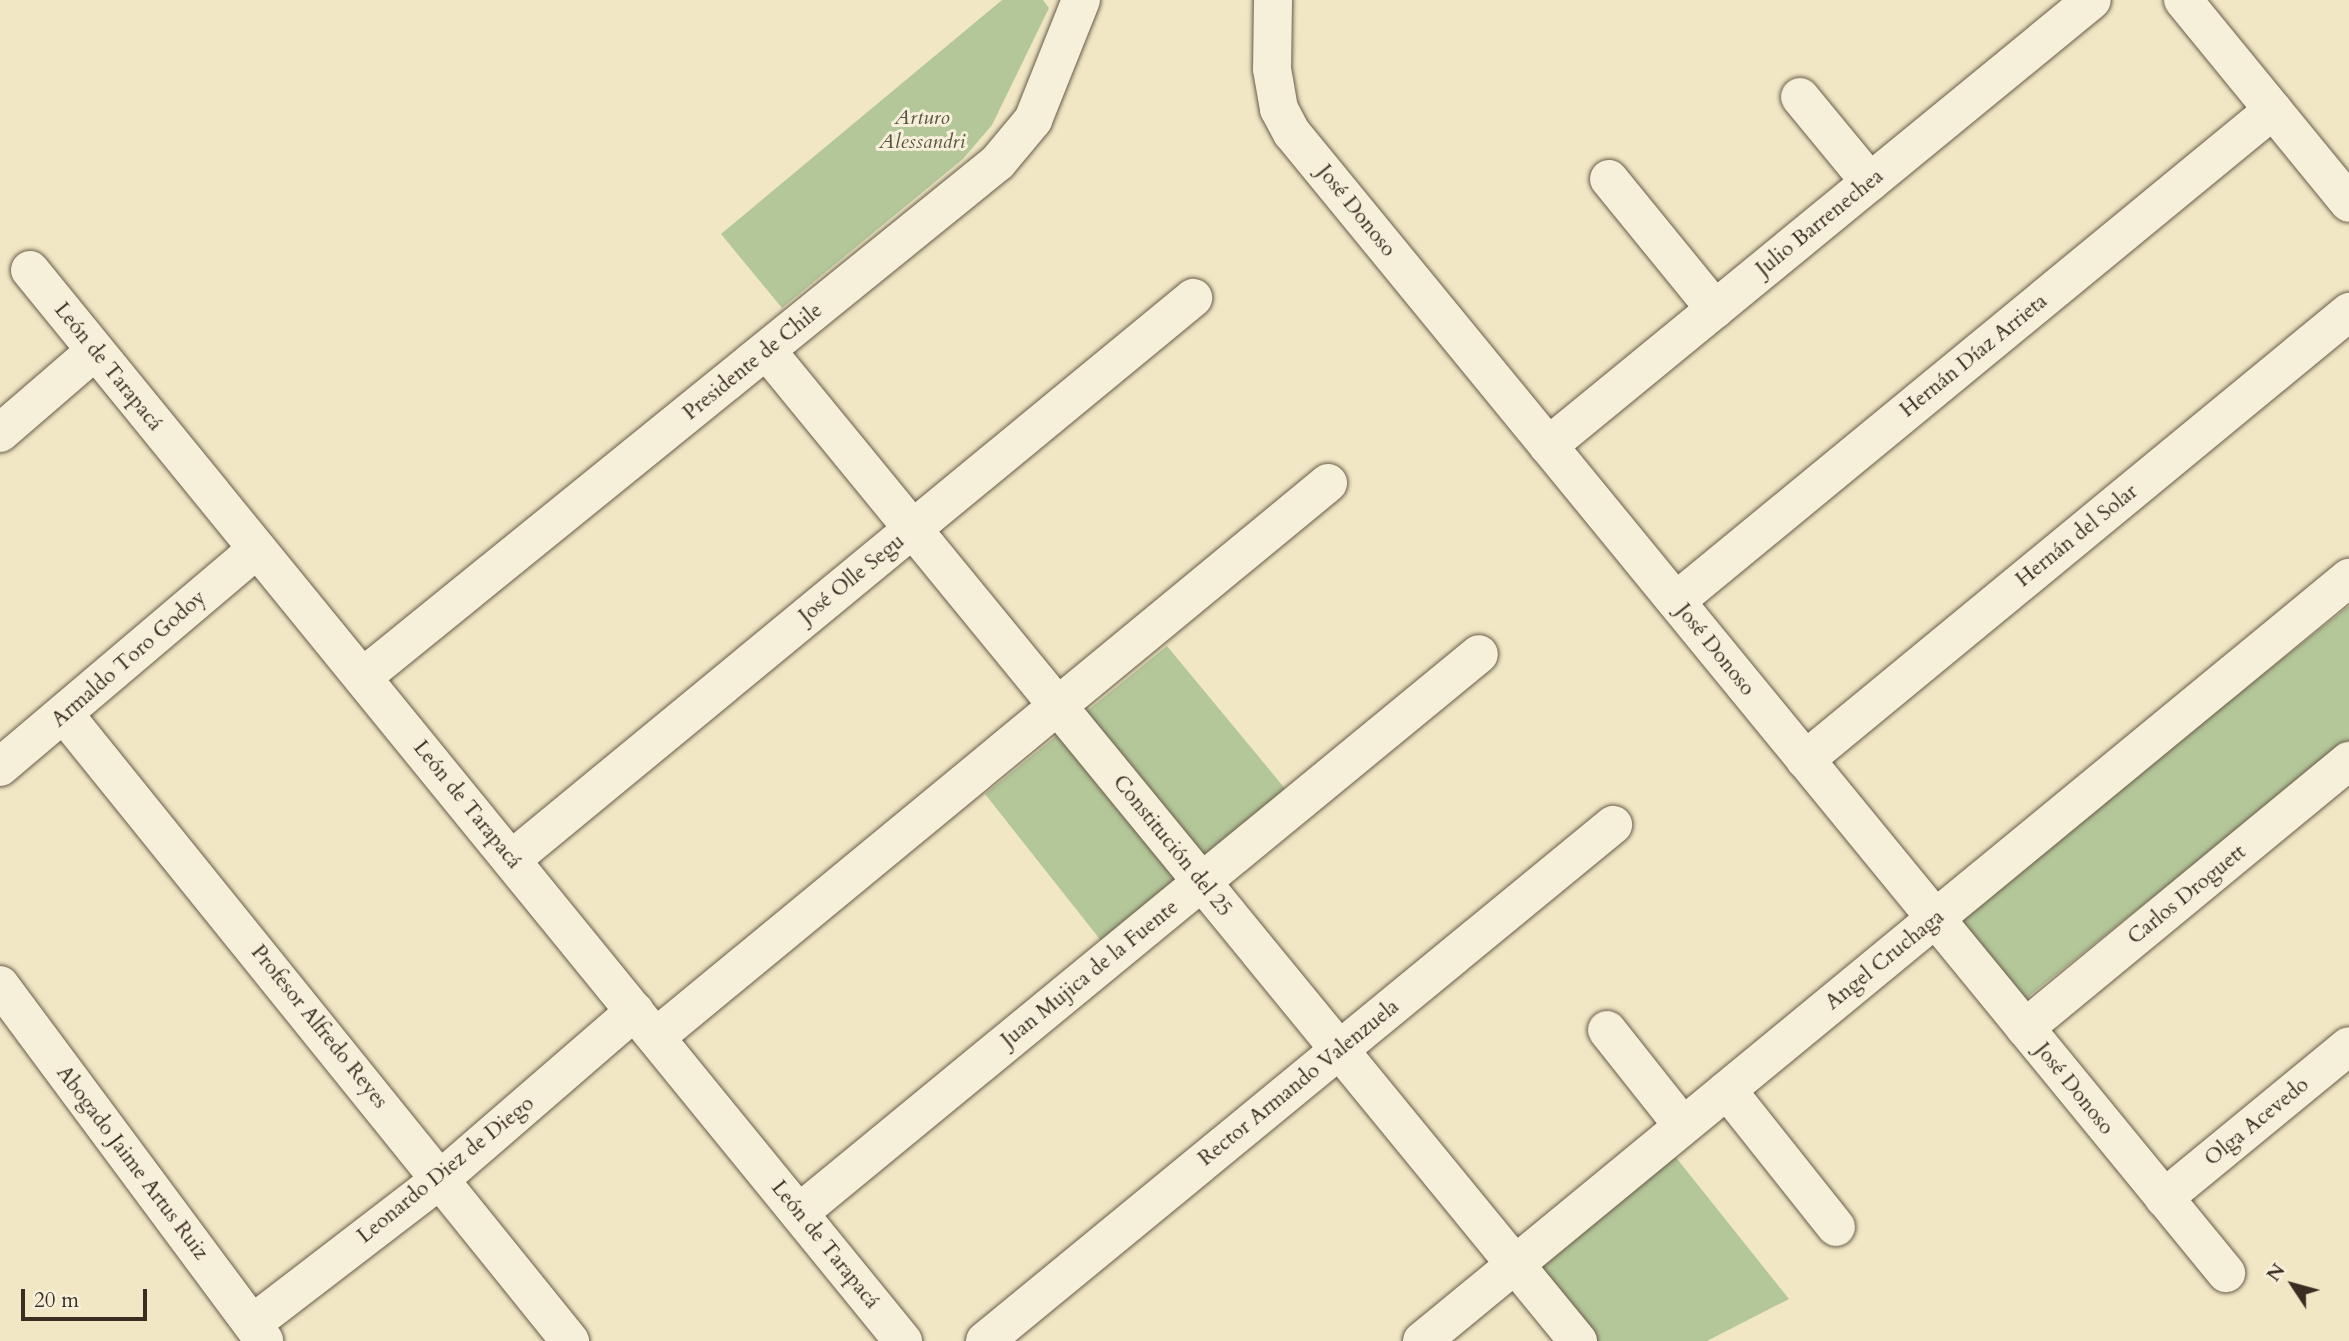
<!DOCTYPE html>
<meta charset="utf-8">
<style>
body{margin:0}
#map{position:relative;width:2349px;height:1341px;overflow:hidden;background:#f1e7c4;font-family:Cardo,serif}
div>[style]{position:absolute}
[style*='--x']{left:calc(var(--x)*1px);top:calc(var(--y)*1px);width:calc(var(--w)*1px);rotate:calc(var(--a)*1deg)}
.green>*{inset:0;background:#b4c799}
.roads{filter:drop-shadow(0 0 2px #695c4b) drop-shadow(0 0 2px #695c4b)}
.street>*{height:38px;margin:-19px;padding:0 19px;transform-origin:19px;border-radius:19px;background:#f6efd9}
span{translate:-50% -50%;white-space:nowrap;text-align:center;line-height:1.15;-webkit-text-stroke:6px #f6efd9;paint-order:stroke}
.park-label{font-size:21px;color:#5a5440;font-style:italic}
.street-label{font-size:21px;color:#3c2d23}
.north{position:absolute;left:2258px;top:1250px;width:70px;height:70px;-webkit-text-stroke:5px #f6efd9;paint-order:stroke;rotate:306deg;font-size:19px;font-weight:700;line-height:28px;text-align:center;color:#3c2d23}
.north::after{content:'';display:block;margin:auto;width:24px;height:32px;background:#3c2d23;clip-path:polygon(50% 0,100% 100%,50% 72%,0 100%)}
.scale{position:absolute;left:21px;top:1289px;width:126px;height:32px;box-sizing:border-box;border:4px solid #3c2d23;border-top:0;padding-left:9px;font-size:21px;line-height:24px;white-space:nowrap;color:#3c2d23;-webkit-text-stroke:5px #f6efd9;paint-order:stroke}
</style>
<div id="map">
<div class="green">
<i style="clip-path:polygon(1002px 0,1043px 0,1049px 8px,992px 125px,963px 159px,782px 308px,721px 234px)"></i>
<i style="clip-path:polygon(2349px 606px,2349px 741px,2024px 1000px,1958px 917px)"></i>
<i style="clip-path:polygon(1167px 646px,1297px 803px,1110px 952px,985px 794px)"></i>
<i style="clip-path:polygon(1674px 1155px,1789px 1299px,1707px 1341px,1576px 1341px,1521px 1274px)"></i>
</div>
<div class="roads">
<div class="street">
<i style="--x:1273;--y:0;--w:69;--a:90.8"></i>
<i style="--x:1272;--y:69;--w:41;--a:80.1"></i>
<i style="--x:1279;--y:109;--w:27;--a:62"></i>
<i style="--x:1292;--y:133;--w:1474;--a:50.67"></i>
<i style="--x:2183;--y:0;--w:262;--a:50.7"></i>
<i style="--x:1800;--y:97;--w:110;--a:50.5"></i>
<i style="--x:1609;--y:179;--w:168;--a:50.8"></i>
<i style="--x:30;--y:270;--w:1382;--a:50.82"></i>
<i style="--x:767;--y:351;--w:1280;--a:50.68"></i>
<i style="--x:0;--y:433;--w:125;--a:-40.8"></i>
<i style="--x:1548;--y:446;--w:703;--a:-39.35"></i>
<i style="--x:1676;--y:601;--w:773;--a:-39.44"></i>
<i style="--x:364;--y:676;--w:816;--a:-39.03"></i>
<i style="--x:998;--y:162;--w:55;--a:-50.2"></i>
<i style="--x:1033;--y:120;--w:129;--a:-68.2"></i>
<i style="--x:64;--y:714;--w:806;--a:51.1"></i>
<i style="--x:1805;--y:760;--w:705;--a:-39.47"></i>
<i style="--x:0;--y:767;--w:337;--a:-40.3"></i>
<i style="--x:511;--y:860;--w:884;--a:-39.49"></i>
<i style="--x:0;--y:985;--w:443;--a:53.4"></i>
<i style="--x:2025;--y:1028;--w:420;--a:-39.5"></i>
<i style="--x:1607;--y:1030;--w:122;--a:51.6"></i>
<i style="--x:656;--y:1037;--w:871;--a:-39.5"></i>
<i style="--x:1727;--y:1090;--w:175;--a:51.5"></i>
<i style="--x:2164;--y:1198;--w:239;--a:-39.4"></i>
<i style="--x:799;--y:1213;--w:880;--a:-39.42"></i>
<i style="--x:252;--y:1324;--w:240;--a:-37.5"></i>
<i style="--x:442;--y:1178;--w:255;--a:-40.9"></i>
<i style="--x:985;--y:1341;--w:813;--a:-39.41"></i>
<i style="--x:1422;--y:1341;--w:1201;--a:-39.46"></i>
</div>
</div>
<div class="park-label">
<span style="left:922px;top:130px">Arturo<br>Alessandri</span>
</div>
<div class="street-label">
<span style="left:1356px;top:211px;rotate:51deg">José Donoso</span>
<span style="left:1820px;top:223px;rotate:-39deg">Julio Barrenechea</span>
<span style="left:1974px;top:356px;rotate:-39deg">Hernán Díaz Arrieta</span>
<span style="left:753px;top:362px;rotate:-39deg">Presidente de Chile</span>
<span style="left:108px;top:367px;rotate:51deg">León de Tarapacá</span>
<span style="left:2077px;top:536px;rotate:-39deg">Hernán del Solar</span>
<span style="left:852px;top:579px;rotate:-39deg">José Olle Segu</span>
<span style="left:1715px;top:650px;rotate:51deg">José Donoso</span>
<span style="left:129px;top:659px;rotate:-41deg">Armaldo Toro Godoy</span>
<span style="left:467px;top:805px;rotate:51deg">León de Tarapacá</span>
<span style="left:1172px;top:846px;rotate:51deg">Constitución del 25</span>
<span style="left:2187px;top:895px;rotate:-39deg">Carlos Droguett</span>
<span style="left:1885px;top:960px;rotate:-39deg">Angel Cruchaga</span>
<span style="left:1090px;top:974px;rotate:-39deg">Juan Mujica de la Fuente</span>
<span style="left:319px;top:1027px;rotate:51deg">Profesor Alfredo Reyes</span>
<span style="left:1299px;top:1083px;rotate:-39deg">Rector Armando Valenzuela</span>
<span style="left:2074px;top:1089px;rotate:51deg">José Donoso</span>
<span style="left:2257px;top:1122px;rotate:-39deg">Olga Acevedo</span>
<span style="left:132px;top:1163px;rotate:53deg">Abogado Jaime Artus Ruiz</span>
<span style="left:446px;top:1170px;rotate:-39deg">Leonardo Diez de Diego</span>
<span style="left:825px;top:1245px;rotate:51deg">León de Tarapacá</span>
</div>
<div class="north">N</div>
<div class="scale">20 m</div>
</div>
